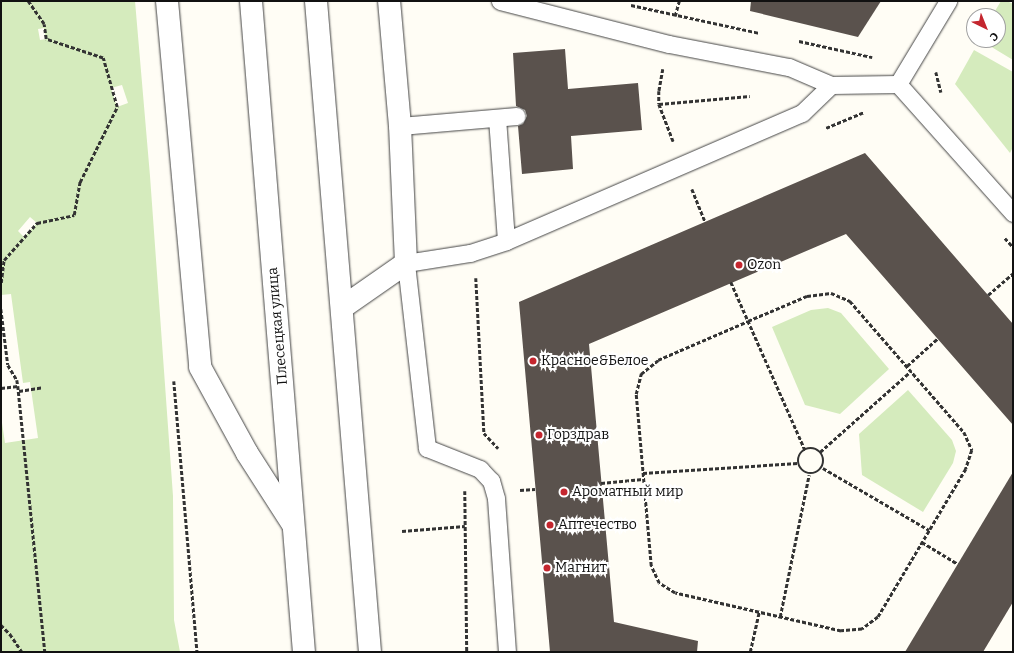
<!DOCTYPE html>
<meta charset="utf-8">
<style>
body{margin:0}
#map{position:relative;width:1014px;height:653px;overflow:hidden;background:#fffdf5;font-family:Bitter,serif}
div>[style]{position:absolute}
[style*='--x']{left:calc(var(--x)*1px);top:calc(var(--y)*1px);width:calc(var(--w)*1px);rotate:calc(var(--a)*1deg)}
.green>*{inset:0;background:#d5ebbd}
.building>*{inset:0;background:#5a524d}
.path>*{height:2.5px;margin-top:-1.25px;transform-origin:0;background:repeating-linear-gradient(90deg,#333 0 4px,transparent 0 6px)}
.path>.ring{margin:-1.25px;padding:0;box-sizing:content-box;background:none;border:2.5px solid #333;border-radius:50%}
.roads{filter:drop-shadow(0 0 1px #444) drop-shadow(0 0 1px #444)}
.service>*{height:17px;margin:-8.5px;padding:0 8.5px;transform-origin:8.5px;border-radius:8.5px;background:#fff}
.minor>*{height:22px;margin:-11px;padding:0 11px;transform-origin:11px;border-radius:11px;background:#fff}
.dots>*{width:11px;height:11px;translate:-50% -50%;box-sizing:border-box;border:2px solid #fff;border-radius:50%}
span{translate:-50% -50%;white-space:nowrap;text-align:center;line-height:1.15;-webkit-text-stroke:4px #fff;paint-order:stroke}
.poi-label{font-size:14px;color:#111}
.left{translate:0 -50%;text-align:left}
.street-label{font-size:14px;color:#111}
.frame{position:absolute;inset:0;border:2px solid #111;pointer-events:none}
.north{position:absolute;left:966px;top:8px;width:40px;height:40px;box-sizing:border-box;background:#fff;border:1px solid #a0a0a0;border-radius:50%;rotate:137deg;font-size:11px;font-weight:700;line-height:16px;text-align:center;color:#111}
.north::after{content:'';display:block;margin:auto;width:14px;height:18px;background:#c4262e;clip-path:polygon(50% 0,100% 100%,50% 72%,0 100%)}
</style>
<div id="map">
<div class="green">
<i style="clip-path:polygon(evenodd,1px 1px,135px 1px,150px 176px,173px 496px,174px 620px,180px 652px,1px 652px,1px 416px,5px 443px,38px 438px,30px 382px,23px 383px,11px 294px,1px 295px,1px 1px,44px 28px,46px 39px,40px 40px,38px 29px,44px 28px,1px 1px,122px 85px,128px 103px,117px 107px,111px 88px,122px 85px,1px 1px,30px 217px,37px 223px,24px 237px,18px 231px,30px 217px)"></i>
<i style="clip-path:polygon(1001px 1px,1007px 1px,1013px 4px,1013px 60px,980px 40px,998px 40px,998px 16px,992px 16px)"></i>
<i style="clip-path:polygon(974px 50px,1013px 72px,1013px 147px,1010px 153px,955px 84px)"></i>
<i style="clip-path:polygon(828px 308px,841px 313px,889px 369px,840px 414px,805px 405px,772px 327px,811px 310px)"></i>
<i style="clip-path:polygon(908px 390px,952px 440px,956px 451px,953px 463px,923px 512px,862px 475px,859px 434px)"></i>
</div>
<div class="building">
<i style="clip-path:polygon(751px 1px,881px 1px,858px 37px,750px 11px)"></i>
<i style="clip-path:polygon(565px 49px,568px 89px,638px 83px,642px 130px,571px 136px,573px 169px,522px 174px,518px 126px,523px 124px,527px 116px,525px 110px,516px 106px,513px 53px)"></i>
<i style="clip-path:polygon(865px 153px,1013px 324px,1013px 425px,846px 234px,589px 344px,614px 622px,698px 641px,697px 652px,550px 652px,519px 302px)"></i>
<i style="clip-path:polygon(1013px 472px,1013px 602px,983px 652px,905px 652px)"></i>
</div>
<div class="path">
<i style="--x:631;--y:5;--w:131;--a:12.3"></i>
<i style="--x:675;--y:16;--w:16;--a:-75"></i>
<i style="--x:799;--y:41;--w:75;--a:12.4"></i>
<i style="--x:663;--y:69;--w:22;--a:100"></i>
<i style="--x:659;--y:91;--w:13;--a:90"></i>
<i style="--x:659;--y:104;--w:40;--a:69"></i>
<i style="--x:936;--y:72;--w:21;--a:76"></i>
<i style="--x:659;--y:104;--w:91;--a:-5"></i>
<i style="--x:826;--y:128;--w:41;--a:-22.8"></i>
<i style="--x:692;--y:189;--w:35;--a:68"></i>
<i style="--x:1005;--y:238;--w:12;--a:48"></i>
<i style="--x:476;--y:278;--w:155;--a:87"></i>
<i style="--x:484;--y:433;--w:21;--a:47"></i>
<i style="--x:731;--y:282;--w:184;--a:66.2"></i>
<i style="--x:1;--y:283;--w:23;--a:-83"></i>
<i style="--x:4;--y:260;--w:50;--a:-48.3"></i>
<i style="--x:37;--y:223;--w:38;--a:-12"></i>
<i style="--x:74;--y:215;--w:34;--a:-80"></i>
<i style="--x:80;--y:182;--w:84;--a:-63.7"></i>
<i style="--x:117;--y:107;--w:51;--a:-105.9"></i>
<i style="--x:103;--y:58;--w:60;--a:-161.6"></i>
<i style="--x:46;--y:39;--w:15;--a:-98"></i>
<i style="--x:44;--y:24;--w:28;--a:-125"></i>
<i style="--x:831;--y:293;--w:21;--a:23"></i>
<i style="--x:850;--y:301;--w:174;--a:49"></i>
<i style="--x:964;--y:432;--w:20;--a:66"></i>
<i style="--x:972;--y:450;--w:20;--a:108"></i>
<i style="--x:966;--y:469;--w:172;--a:120.7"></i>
<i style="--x:878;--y:617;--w:20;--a:143"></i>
<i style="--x:862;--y:629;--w:21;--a:175"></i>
<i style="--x:841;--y:631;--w:170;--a:-167.1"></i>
<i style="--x:675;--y:593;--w:19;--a:-148"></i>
<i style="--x:659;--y:583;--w:19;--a:-115"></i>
<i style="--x:651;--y:566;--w:173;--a:-95"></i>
<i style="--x:636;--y:394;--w:21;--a:-76"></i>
<i style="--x:641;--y:374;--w:22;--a:-39"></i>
<i style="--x:658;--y:360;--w:98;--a:-23.4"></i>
<i style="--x:748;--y:321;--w:64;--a:-23"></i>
<i style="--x:807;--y:296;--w:24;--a:-7"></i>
<i style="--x:988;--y:295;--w:33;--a:-41"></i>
<i style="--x:1;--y:309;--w:56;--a:82.9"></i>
<i style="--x:8;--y:365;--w:17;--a:59"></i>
<i style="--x:17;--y:380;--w:6;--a:81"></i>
<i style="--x:18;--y:386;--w:267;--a:84.2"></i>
<i style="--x:907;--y:366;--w:42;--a:-42.1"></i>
<i style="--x:174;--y:381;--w:272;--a:85.1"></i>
<i style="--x:1;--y:388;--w:17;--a:-7"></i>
<i style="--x:19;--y:391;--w:24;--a:-9"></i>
<i class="ring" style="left:798px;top:448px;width:23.5px;height:23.5px"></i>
<i style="--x:820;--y:452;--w:122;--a:-41.7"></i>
<i style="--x:823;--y:468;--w:123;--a:30.3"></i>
<i style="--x:643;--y:473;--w:155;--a:-3.7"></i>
<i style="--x:601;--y:483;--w:42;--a:-5.4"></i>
<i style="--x:520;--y:490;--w:15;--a:-4"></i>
<i style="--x:465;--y:491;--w:161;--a:89.3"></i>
<i style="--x:402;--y:531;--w:63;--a:-4.5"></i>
<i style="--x:922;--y:542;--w:42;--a:31.4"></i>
<i style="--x:780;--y:617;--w:145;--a:-78.5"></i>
<i style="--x:1;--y:625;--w:13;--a:45"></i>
<i style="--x:10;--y:634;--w:22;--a:56"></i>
<i style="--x:750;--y:652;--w:41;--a:-77.3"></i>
</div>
<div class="roads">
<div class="service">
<i style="--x:500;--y:1;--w:174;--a:14.3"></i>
<i style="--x:669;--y:44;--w:122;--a:10.9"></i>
<i style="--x:789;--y:67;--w:46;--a:23.2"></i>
<i style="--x:831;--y:85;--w:67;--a:-0.9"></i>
<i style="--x:898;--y:84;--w:173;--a:48.3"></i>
<i style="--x:898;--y:84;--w:97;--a:-58.9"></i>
<i style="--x:497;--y:118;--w:123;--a:85.8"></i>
<i style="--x:400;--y:126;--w:117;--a:-4.9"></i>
<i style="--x:507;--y:652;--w:154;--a:-94.1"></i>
<i style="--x:496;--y:498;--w:18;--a:-106"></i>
<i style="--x:491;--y:481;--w:16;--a:-133"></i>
<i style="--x:480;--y:469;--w:57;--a:-158.4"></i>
<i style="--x:427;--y:448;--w:186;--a:-96.5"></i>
<i style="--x:406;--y:263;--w:65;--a:-8.9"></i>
<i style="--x:470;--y:253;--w:38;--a:-18"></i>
<i style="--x:506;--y:241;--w:322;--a:-23.4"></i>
<i style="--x:802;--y:113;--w:40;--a:-44"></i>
</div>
<div class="minor">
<i style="--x:167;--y:1;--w:367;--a:84.8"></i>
<i style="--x:200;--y:367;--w:98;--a:61.3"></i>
<i style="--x:247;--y:453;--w:83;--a:57.3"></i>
<i style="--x:251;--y:1;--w:653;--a:85.35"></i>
<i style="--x:316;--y:1;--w:653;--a:85.26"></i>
<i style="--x:343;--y:307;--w:77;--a:-34.9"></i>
<i style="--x:406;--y:263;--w:137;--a:-92.5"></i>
<i style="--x:400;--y:126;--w:125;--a:-95"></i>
</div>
</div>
<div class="dots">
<i style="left:739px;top:265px;background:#c4262e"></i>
<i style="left:533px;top:361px;background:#c4262e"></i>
<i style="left:539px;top:435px;background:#c4262e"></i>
<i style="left:564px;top:492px;background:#c4262e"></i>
<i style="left:550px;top:525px;background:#c4262e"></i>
<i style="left:547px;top:568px;background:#c4262e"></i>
</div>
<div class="poi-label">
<span class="left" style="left:747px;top:265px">Ozon</span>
<span class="left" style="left:541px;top:361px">Красное&amp;Белое</span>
<span class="left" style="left:547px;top:435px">Горздрав</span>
<span class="left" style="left:572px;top:492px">Ароматный мир</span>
<span class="left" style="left:558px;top:525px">Аптечество</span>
<span class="left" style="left:555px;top:568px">Магнит</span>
</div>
<div class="street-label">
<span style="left:278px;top:326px;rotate:-95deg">Плесецкая улица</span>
</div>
<div class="frame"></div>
<div class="north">С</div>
</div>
